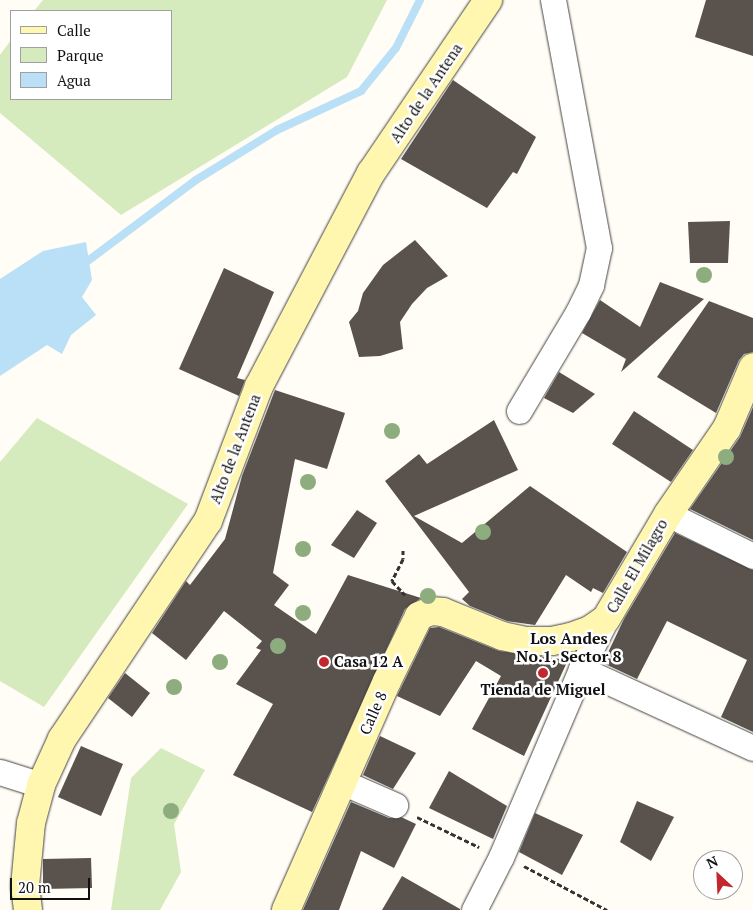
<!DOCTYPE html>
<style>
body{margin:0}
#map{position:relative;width:753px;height:910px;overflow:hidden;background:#fffdf5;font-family:"PT Serif",serif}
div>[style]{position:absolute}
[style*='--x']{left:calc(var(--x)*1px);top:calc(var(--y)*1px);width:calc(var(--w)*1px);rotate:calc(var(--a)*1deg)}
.green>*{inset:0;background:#d5ebbd}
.water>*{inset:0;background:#b9e0f7}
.stream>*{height:8px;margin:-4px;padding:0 4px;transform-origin:4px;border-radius:4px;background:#b9e0f7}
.building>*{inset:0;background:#5a524d}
.path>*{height:3px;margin-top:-1.5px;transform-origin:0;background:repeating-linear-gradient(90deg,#333 0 5px,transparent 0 7.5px)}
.roads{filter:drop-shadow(0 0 1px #444) drop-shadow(0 0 1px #444)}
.street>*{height:25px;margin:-12.5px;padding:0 12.5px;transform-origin:12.5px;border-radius:12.5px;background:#fff}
.secondary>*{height:28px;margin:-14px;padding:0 14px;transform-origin:14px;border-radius:14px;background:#fff6b0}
.trees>*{width:16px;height:16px;margin:-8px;border-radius:50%;background:#8dad7f}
.dots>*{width:14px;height:14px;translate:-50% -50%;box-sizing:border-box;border:2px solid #fff;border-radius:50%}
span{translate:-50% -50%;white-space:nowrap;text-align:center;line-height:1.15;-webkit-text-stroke:5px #fff;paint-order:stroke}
.street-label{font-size:15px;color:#111}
.poi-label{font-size:15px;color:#111;font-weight:700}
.left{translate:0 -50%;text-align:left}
.neighbourhood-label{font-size:16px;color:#111;font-weight:700}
.legend{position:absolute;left:10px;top:10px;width:162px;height:90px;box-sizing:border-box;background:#fff;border:1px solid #a0a0a0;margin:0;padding:6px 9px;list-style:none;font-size:15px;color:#111}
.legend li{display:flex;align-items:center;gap:10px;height:25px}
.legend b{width:25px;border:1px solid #a0a0a0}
.north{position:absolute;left:693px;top:850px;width:50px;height:50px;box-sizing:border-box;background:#fff;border:1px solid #a0a0a0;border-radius:50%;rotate:335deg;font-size:14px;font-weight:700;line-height:20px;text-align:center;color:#111}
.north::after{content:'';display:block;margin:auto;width:18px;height:22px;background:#c4262e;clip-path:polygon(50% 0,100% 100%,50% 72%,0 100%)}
.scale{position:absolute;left:10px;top:878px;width:80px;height:22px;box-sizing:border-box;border:2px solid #111;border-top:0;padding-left:6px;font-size:15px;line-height:18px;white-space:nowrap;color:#111;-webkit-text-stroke:4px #fff;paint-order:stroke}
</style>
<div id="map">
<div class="green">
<i style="clip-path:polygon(43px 0,387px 0,347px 77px,121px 215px,0 113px,0 55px,11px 40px,11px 99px,171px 99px,171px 11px,34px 11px)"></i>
<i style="clip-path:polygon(37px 418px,188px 504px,44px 707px,0 681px,0 462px)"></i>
<i style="clip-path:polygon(161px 748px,205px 770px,174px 824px,181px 872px,160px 910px,111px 910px,131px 778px)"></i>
</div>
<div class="water">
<i style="clip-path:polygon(86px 242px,92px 280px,82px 297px,96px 315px,71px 335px,62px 354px,47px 345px,0 376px,0 279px,43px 251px)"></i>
</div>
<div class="stream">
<i style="--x:89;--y:260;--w:134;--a:-36.8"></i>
<i style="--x:196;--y:180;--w:95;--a:-31.7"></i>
<i style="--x:277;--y:130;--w:93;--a:-24.9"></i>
<i style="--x:361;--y:91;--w:55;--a:-50.9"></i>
<i style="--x:396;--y:48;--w:54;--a:-63.4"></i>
</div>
<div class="building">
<i style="clip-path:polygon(706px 0,753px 0,753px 56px,695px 37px)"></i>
<i style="clip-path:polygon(453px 80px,536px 137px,517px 174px,513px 172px,487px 208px,401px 159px)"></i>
<i style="clip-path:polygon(730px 221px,728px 263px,690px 263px,688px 222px)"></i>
<i style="clip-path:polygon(415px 240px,448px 276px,427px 288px,412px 304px,400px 322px,403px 349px,380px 356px,359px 357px,349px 322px,358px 311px,363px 293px,383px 265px)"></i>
<i style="clip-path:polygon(224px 268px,274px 292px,237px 378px,245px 380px,239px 396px,179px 369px)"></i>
<i style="clip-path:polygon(660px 282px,704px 299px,621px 372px,626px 359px,582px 333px,600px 300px,640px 327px)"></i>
<i style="clip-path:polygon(709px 301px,753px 318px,753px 352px,744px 354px,739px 360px,716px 413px,657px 377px)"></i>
<i style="clip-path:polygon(559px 372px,595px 394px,573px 413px,544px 398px)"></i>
<i style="clip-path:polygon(275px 390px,345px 413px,327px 469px,295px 459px,273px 573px,289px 585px,274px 605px,316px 634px,348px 575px,421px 598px,405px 609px,312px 812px,233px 775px,273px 704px,236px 684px,261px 650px,256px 648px,262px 641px,224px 611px,186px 660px,152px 633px,186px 581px,190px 585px,225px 539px,242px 476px)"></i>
<i style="clip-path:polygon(753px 407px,753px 540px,690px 509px,740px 437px)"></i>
<i style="clip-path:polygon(634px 411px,693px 450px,671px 482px,612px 444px)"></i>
<i style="clip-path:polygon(494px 420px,518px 470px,414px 516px,462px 543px,530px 486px,627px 552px,603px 593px,593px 588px,591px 592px,566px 575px,535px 625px,507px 621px,470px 606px,462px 599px,469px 592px,385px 481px,419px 454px,427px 464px)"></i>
<i style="clip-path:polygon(357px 510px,377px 523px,354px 558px,331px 545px)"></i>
<i style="clip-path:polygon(675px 533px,753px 570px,753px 732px,721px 717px,747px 660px,667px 621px,637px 679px,603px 663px,624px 619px)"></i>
<i style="clip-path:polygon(439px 627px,499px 651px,568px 660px,524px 756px,472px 729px,501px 676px,476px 661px,440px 716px,397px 696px,430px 628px)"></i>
<i style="clip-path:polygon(125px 673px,150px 693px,132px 717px,108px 698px)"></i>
<i style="clip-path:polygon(380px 736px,416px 753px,393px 789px,363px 775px)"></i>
<i style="clip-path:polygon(81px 746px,123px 764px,101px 816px,58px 797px)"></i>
<i style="clip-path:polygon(449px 771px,507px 806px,493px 839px,429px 808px)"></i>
<i style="clip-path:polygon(637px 801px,674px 817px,651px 861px,620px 842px)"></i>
<i style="clip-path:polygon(351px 802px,389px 818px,401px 817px,416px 824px,394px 868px,361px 851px,339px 910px,303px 910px)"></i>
<i style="clip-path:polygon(535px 813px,583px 835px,562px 875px,519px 852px)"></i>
<i style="clip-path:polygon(91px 858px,92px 888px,43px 889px,43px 859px)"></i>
<i style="clip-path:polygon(402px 876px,460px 909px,460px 910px,382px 910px)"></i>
</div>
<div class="path">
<i style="--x:403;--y:550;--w:9;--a:90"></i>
<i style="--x:403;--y:559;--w:25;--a:117"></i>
<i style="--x:392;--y:581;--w:19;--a:47"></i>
<i style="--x:417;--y:817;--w:69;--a:25.8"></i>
<i style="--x:524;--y:866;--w:94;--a:27.9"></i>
</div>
<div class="roads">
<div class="street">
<i style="--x:519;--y:411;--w:115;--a:-59.2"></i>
<i style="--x:578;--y:312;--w:30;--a:-64"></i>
<i style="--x:591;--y:285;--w:38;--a:-78"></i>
<i style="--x:599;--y:248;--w:252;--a:-100.5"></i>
<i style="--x:668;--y:514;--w:95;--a:26.3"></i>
<i style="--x:581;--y:669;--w:189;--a:24.7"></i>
<i style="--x:0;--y:772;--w:43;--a:17.6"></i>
<i style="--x:342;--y:782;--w:58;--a:23.5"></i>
<i style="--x:474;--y:910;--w:59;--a:-63"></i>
<i style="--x:501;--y:857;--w:204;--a:-66.9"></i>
<i style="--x:581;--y:669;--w:56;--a:-63.4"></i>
</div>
<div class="secondary">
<i style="--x:28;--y:910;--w:24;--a:-97"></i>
<i style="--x:25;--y:886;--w:63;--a:-84.6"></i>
<i style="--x:31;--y:823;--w:39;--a:-75"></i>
<i style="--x:41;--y:785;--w:51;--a:-65.5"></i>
<i style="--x:62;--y:739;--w:262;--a:-56.2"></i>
<i style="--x:208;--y:521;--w:144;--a:-69.3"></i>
<i style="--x:259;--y:386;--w:241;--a:-62.3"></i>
<i style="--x:371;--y:173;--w:209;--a:-55.9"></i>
<i style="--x:286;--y:910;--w:250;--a:-66.2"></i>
<i style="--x:387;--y:681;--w:72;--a:-63.8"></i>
<i style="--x:419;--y:616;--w:13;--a:-23"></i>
<i style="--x:431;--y:611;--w:12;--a:5"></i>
<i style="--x:443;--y:612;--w:64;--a:22.1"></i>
<i style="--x:502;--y:636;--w:24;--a:12"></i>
<i style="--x:525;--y:641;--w:27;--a:0"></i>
<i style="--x:552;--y:641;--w:19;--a:-12"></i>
<i style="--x:571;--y:637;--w:20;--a:-20"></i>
<i style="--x:590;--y:630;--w:19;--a:-35"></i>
<i style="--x:606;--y:619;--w:122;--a:-59.4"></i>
<i style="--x:668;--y:514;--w:104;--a:-55.5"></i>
<i style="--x:727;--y:428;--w:66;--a:-66.9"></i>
</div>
</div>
<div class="trees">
<i style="left:704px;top:275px"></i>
<i style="left:392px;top:431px"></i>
<i style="left:726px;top:457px"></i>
<i style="left:308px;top:482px"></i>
<i style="left:483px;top:532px"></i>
<i style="left:303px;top:549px"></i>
<i style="left:428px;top:596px"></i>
<i style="left:303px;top:613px"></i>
<i style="left:278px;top:646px"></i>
<i style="left:220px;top:662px"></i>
<i style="left:174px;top:687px"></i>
<i style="left:171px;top:811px"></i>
</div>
<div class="dots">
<i style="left:324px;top:662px;background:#c4262e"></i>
<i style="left:543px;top:673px;background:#c4262e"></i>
</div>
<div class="street-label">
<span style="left:426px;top:93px;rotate:-56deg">Alto de la Antena</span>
<span style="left:235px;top:449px;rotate:-69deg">Alto de la Antena</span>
<span style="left:637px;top:566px;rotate:-60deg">Calle El Milagro</span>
<span style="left:373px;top:713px;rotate:-66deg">Calle 8</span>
</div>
<div class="poi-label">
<span class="left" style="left:334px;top:662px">Casa 12 A</span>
<span style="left:543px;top:690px">Tienda de Miguel</span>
</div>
<div class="neighbourhood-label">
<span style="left:569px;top:647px">Los Andes<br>No.1, Sector 8</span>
</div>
<ul class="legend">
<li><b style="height:6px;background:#fff6b0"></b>Calle</li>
<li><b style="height:14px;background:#d5ebbd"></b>Parque</li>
<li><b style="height:14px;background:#b9e0f7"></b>Agua</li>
</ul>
<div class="north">N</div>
<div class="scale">20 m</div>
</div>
